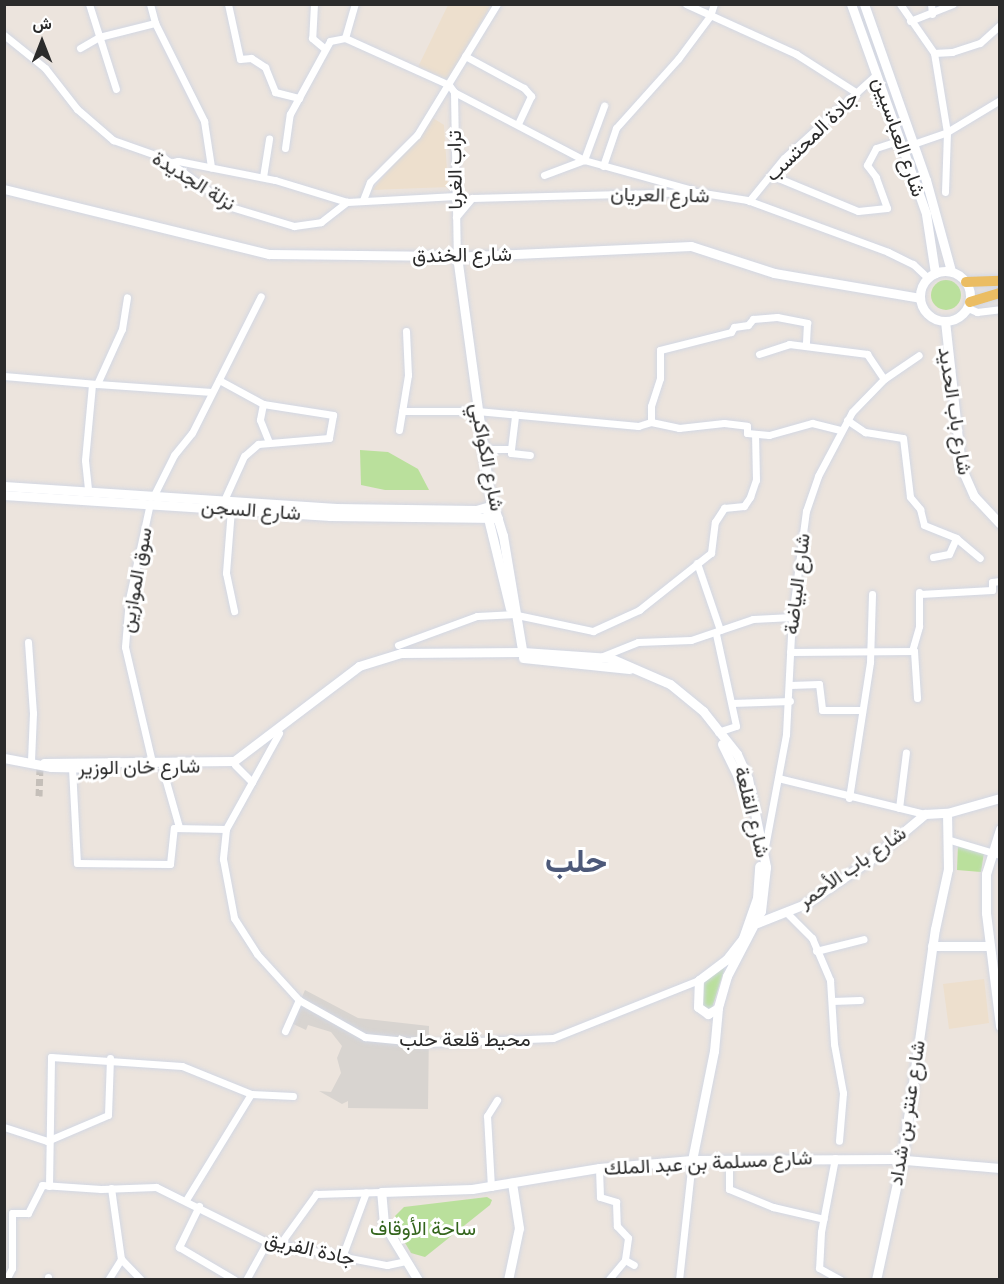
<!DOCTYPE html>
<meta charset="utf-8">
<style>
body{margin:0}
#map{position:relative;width:1004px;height:1284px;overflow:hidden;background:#ece4dd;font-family:Cabin,Vazirmatn,sans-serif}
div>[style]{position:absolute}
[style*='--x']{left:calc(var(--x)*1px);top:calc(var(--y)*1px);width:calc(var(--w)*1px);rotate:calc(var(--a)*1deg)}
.education>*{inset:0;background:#eddfcd}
.green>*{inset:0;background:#bae09c}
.round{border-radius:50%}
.plaza>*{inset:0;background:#d8d4d0}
.street-tunnel>*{height:7px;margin-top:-3.5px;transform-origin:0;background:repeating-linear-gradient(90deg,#c5bfb9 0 7px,transparent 0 10.5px)}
.roads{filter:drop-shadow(0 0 2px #d2d7e3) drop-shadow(0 0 2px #d2d7e3)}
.street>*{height:7px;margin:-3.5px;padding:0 3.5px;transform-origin:3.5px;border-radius:3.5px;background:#fff}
.secondary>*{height:9px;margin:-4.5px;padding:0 4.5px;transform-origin:4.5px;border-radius:4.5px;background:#fff}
.secondary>.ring{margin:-4.5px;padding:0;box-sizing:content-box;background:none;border:9px solid #fff;border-radius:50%}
.primary>*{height:10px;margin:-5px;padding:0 5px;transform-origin:5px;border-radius:5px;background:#ebbd63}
span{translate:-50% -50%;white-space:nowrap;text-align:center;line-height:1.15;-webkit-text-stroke:6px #fff;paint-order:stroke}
.street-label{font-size:20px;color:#2b2b2b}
.park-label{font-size:20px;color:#34651d}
.town-label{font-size:32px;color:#4d5979;font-weight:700}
.frame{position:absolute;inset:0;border:6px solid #2b2b2b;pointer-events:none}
.north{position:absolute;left:12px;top:12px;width:60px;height:60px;-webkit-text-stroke:4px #fff;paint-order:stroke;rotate:0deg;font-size:16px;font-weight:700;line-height:24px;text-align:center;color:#2b2b2b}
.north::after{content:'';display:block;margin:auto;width:21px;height:27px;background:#2b2b2b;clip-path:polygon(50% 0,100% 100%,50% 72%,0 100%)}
</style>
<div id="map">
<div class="education">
<i style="clip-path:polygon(448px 5px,491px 5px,448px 80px,418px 67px)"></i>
<i style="clip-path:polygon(433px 118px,444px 125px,448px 187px,372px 190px)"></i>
<i style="clip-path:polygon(984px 979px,989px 1023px,949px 1029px,943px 984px)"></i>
</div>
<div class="green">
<i class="round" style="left:931px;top:280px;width:30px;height:30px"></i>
<i style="clip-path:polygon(360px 450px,388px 452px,418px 469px,429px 490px,385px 490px,361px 485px)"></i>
<i style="clip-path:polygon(958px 844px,984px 853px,981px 872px,957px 870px)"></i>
<i style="clip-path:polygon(725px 967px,712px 1008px,703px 1009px,701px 982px)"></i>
<i style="clip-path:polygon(487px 1197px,492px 1200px,490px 1205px,425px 1257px,411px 1253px,395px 1226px,395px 1216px,404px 1207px)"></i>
</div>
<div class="plaza">
<i style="clip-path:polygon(305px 990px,358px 1018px,429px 1026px,428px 1109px,348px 1108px,348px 1101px,342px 1104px,319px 1091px,331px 1092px,341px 1073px,337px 1058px,342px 1046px,331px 1032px,308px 1025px,306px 1030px,291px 1023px)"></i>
</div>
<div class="street-tunnel">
<i style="--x:39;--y:796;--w:34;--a:-88"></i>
</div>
<div class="roads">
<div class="street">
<i style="--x:89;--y:4;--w:89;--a:72.4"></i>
<i style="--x:150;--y:4;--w:20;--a:75"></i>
<i style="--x:155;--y:23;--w:110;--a:63.4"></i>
<i style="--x:204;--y:121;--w:47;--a:81.3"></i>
<i style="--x:228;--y:4;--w:56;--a:77.7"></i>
<i style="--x:240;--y:59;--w:11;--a:-5"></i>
<i style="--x:251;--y:58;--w:17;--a:33"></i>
<i style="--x:265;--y:67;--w:27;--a:68"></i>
<i style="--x:275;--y:92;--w:25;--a:14"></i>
<i style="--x:314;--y:4;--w:34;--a:93"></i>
<i style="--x:312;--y:38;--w:16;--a:40"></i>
<i style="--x:686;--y:4;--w:121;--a:24.4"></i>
<i style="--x:796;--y:54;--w:72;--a:32.6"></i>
<i style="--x:900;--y:4;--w:60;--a:55.2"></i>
<i style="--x:934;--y:53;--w:18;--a:-3"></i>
<i style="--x:952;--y:52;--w:29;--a:-18"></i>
<i style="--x:980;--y:43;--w:27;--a:-42"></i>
<i style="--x:931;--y:4;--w:10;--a:84"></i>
<i style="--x:910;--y:21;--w:46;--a:-21.6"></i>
<i style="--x:4;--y:35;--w:53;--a:38.8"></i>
<i style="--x:45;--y:68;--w:52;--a:52"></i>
<i style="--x:77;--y:109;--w:48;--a:40.7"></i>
<i style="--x:113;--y:140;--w:54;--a:19.4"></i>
<i style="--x:164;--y:158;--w:83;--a:36.2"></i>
<i style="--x:231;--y:207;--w:66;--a:16.8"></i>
<i style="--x:294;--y:226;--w:27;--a:-8"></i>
<i style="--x:321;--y:222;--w:33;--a:-38"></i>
<i style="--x:345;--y:38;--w:35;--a:-74"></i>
<i style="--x:80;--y:48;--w:22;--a:-30"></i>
<i style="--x:99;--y:37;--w:58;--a:-14"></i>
<i style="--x:934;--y:53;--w:80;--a:80.7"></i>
<i style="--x:947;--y:132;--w:60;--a:91.9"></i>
<i style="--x:465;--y:56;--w:67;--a:28.5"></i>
<i style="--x:524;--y:88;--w:11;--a:49"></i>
<i style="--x:531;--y:96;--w:31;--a:115"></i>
<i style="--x:454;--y:92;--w:147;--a:27.6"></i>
<i style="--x:584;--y:160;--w:112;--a:15.5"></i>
<i style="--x:913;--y:144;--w:36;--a:-19"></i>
<i style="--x:947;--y:132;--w:62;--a:-31.1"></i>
<i style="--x:285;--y:148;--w:34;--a:-82"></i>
<i style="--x:290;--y:114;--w:83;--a:-61.3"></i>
<i style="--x:330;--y:41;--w:15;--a:-11"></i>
<i style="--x:345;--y:38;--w:114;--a:24.3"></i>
<i style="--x:449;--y:85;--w:9;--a:54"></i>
<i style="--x:454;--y:92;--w:164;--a:89"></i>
<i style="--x:169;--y:163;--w:9;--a:-13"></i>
<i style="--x:178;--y:161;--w:99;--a:11.1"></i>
<i style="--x:275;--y:180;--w:75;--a:17"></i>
<i style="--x:347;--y:202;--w:109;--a:-3.2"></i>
<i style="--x:603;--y:166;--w:40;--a:-71.1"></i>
<i style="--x:616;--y:128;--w:93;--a:-48.1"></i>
<i style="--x:678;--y:59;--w:54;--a:-53.3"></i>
<i style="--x:710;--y:16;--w:13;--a:-72"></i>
<i style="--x:544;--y:175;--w:43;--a:-20.6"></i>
<i style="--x:584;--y:160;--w:58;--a:-69.7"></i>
<i style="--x:771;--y:175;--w:94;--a:22.5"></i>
<i style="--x:858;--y:211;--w:29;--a:-6"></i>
<i style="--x:887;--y:208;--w:33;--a:-110"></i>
<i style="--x:876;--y:177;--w:15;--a:-127"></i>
<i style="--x:867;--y:165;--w:19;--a:-62"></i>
<i style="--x:876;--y:148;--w:25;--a:-18"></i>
<i style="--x:263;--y:177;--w:39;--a:-81"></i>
<i style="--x:363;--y:200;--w:19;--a:-69"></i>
<i style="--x:370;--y:182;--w:66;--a:-45"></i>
<i style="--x:417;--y:135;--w:153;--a:-58.6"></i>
<i style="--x:749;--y:201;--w:55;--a:-50.9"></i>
<i style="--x:784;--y:158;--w:125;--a:-42.1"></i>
<i style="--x:456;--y:217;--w:25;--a:-50"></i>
<i style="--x:472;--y:198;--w:225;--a:-1.5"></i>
<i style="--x:697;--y:192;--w:51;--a:9.1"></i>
<i style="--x:747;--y:200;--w:150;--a:20.2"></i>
<i style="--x:888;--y:252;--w:28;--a:26"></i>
<i style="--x:913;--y:264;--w:21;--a:43"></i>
<i style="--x:968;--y:308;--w:10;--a:24"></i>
<i style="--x:977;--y:312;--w:23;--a:-7"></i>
<i style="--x:759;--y:354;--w:32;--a:-18"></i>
<i style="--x:789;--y:344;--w:79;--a:7.3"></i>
<i style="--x:867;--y:354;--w:30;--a:56"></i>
<i style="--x:4;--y:376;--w:93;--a:4.9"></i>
<i style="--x:97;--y:384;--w:60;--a:-65.6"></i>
<i style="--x:122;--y:329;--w:32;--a:-81"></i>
<i style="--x:219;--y:380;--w:50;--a:28.6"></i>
<i style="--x:263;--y:404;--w:71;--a:8.9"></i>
<i style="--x:333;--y:415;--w:23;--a:100"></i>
<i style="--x:329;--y:438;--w:71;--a:175.2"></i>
<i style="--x:258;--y:444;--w:18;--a:139"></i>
<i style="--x:244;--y:456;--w:46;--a:114.3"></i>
<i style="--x:97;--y:384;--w:115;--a:4"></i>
<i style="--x:263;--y:404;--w:16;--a:101"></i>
<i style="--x:260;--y:420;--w:24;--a:68"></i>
<i style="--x:402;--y:411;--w:75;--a:0"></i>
<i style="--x:477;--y:411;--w:162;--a:5.3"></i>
<i style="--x:638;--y:426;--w:14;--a:-17"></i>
<i style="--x:651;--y:422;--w:29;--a:12"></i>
<i style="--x:679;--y:428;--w:45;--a:-6.3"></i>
<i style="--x:724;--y:423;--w:23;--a:7"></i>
<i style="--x:747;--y:426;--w:7;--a:90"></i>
<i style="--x:747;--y:433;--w:22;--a:5"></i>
<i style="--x:769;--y:435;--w:45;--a:-15.6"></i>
<i style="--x:812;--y:423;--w:29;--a:14"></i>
<i style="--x:847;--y:420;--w:22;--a:34"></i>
<i style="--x:865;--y:432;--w:38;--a:9"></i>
<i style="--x:903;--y:438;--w:59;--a:83.2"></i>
<i style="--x:910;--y:497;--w:16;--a:50"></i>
<i style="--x:920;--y:509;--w:16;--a:76"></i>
<i style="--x:924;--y:525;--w:35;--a:22"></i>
<i style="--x:956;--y:538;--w:31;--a:40"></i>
<i style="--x:651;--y:422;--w:16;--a:-90"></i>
<i style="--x:651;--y:406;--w:29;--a:-72"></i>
<i style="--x:660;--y:378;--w:28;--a:-90"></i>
<i style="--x:660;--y:350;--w:73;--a:-14.2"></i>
<i style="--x:731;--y:332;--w:6;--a:-59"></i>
<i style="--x:734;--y:327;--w:14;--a:-8"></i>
<i style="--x:748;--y:325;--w:8;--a:-50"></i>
<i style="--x:753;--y:319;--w:24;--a:-5"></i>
<i style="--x:777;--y:317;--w:31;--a:11"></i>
<i style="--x:807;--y:323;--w:22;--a:93"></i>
<i style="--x:399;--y:430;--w:56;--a:-80.7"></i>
<i style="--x:408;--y:375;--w:44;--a:-92.6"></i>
<i style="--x:483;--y:449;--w:28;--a:0"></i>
<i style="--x:511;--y:449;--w:4;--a:90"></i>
<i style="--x:511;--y:453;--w:19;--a:6"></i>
<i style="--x:511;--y:449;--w:35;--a:-83"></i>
<i style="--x:88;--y:489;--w:29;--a:-96"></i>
<i style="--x:85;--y:460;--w:76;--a:-84.7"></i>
<i style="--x:155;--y:493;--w:42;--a:-63.4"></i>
<i style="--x:174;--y:455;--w:28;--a:-51"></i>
<i style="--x:192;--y:433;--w:153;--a:-63.3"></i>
<i style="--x:150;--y:503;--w:98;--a:102.3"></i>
<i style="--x:129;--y:599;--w:48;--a:94.8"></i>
<i style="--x:125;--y:647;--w:118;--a:76.8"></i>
<i style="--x:231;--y:509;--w:64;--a:94.5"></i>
<i style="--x:226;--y:573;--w:39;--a:78"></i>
<i style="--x:933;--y:557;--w:16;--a:-11"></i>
<i style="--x:949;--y:554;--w:17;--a:-66"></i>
<i style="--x:697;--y:563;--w:71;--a:71.1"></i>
<i style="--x:920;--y:594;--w:72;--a:-3.2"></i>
<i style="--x:992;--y:590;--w:8;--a:-90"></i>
<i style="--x:992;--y:582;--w:8;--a:-7"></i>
<i style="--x:517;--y:615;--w:78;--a:11.9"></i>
<i style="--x:593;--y:631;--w:51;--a:-24.5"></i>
<i style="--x:639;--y:610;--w:92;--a:-38.4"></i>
<i style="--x:711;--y:553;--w:31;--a:-83"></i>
<i style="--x:715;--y:522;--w:17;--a:-57"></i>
<i style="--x:724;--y:508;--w:20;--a:-6"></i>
<i style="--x:744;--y:506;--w:11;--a:-56"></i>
<i style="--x:750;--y:497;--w:18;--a:-71"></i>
<i style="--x:756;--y:480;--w:46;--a:-91.2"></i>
<i style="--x:716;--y:634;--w:94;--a:77.7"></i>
<i style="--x:736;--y:726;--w:19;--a:162"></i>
<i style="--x:28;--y:642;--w:71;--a:86"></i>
<i style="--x:33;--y:713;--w:47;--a:92.4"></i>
<i style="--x:398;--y:645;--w:84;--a:-20.2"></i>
<i style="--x:477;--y:616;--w:34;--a:-3"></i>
<i style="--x:912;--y:651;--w:26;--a:-74"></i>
<i style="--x:919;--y:626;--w:34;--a:-90"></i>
<i style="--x:790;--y:652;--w:124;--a:-0.5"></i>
<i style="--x:914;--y:651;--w:47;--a:86.3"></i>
<i style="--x:598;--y:658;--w:43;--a:-21.8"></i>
<i style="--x:638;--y:642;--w:53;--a:-2.2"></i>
<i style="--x:691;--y:640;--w:65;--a:-18.7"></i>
<i style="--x:753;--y:619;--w:39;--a:-3"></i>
<i style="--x:790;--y:685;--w:29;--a:-2"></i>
<i style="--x:819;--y:684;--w:26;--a:83"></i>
<i style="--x:822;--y:710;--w:39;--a:0"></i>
<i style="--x:732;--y:703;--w:58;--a:-2"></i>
<i style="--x:235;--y:765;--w:24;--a:45"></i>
<i style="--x:252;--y:782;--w:56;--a:-61.1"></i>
<i style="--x:162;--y:767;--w:62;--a:74.2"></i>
<i style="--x:72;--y:768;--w:95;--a:87"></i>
<i style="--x:77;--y:863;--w:93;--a:0.6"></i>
<i style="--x:170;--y:864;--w:36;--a:-84"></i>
<i style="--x:174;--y:828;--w:52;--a:1.1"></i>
<i style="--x:778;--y:778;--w:151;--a:13.8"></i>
<i style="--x:252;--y:782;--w:54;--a:119"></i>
<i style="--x:226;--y:829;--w:30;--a:96"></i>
<i style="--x:223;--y:859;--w:60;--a:79.4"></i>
<i style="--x:234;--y:918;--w:43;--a:57.4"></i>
<i style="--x:257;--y:954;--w:62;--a:47.6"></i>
<i style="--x:299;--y:1000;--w:76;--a:29.3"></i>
<i style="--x:365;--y:1037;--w:62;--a:5.5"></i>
<i style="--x:427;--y:1043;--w:126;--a:-2.3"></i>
<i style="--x:553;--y:1038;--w:157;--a:-21.7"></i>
<i style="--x:849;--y:798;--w:138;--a:-81.2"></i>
<i style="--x:870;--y:662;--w:68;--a:-88.3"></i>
<i style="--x:899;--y:808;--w:56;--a:-82.9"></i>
<i style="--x:950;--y:840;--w:52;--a:16.7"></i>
<i style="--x:764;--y:852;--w:120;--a:-79.4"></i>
<i style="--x:786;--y:734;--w:117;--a:-87.1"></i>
<i style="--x:792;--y:617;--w:107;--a:-82.5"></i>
<i style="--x:806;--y:511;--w:37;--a:-71"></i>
<i style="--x:818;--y:476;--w:72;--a:-62"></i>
<i style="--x:852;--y:412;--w:46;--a:-45.9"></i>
<i style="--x:884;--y:379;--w:42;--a:-34.4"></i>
<i style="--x:786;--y:912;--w:37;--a:45"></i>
<i style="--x:812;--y:938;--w:46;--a:66.8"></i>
<i style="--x:830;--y:980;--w:64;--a:86.4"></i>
<i style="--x:834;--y:1044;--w:50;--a:79.6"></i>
<i style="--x:843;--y:1093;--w:48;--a:94.8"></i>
<i style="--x:816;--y:951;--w:49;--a:-14"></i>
<i style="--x:832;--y:1001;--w:28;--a:-2"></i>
<i style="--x:285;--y:1031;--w:34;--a:-66"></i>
<i style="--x:4;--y:1127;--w:45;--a:18"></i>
<i style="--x:47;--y:1141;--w:66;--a:-23.1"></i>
<i style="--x:108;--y:1115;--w:57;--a:-88"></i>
<i style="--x:835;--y:1158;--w:75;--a:100.7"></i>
<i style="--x:821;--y:1232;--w:36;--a:93"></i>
<i style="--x:819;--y:1268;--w:25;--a:29"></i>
<i style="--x:729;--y:1162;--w:27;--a:90"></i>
<i style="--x:729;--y:1189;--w:48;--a:22.2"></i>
<i style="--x:773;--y:1207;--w:52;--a:13.2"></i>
<i style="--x:599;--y:1168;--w:29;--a:88"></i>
<i style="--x:600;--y:1197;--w:17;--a:17"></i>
<i style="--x:616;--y:1202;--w:24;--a:88"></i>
<i style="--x:617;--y:1226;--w:16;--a:47"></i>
<i style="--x:628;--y:1238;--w:22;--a:98"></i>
<i style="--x:625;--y:1260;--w:26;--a:130"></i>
<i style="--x:49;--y:1186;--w:129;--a:-89.1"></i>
<i style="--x:51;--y:1057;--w:131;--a:3.9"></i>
<i style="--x:182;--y:1066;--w:74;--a:22.1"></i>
<i style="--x:251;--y:1094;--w:42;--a:2.7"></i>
<i style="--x:491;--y:1187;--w:71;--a:-93.2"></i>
<i style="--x:487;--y:1116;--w:19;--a:-58"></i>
<i style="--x:111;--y:1188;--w:72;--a:82"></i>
<i style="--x:121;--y:1259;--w:29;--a:46"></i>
<i style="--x:186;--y:1200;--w:124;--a:-58.5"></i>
<i style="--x:199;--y:1206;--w:46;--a:116"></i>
<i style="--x:179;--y:1247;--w:65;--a:30.5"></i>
<i style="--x:280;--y:1244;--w:62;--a:-54.2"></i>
<i style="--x:316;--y:1194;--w:65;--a:-1.8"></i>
<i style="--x:342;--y:1257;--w:69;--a:-69.7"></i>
<i style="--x:625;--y:1260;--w:10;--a:29"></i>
<i style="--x:6;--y:1280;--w:13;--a:-63"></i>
<i style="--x:12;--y:1268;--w:55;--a:-90"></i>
<i style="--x:12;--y:1213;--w:16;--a:0"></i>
<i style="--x:28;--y:1213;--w:31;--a:-63"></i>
<i style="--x:42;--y:1185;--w:59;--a:3.9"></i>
<i style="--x:101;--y:1189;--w:55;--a:-2.1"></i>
<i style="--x:156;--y:1187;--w:124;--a:26.4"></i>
<i style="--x:267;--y:1242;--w:122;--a:10.9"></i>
<i style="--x:387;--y:1265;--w:19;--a:-12"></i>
<i style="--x:48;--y:1280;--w:3;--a:-90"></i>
<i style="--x:108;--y:1280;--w:25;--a:-58"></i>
<i style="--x:246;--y:1280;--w:43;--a:-61.1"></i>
<i style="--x:679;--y:1280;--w:121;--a:-83.8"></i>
</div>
<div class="secondary">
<i style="--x:851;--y:4;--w:223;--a:70.3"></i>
<i style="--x:926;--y:214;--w:60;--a:81.3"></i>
<i style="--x:864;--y:4;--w:187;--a:70.6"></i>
<i style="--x:926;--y:180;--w:94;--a:74.6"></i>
<i style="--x:4;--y:189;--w:273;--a:13.8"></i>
<i style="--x:269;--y:254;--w:203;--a:0.6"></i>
<i style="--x:472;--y:256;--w:219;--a:-2.6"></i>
<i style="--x:691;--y:246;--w:87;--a:18"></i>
<i style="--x:774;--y:273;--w:148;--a:9.7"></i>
<i style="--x:457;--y:256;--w:236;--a:82.2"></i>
<i style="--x:489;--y:490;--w:48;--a:73.1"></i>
<i style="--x:503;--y:536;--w:121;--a:80.5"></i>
<i class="ring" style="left:920px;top:271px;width:41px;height:41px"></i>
<i style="--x:945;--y:321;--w:147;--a:83.7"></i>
<i style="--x:961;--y:467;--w:32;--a:66"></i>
<i style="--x:974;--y:496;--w:38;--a:47"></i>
<i style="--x:4;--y:486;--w:333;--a:3.8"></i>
<i style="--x:336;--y:508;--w:140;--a:0.8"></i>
<i style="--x:476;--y:510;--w:18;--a:-16"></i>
<i style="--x:4;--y:495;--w:327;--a:3.7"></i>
<i style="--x:330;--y:516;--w:168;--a:0.7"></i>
<i style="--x:487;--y:514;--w:97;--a:76.3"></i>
<i style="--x:523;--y:658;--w:107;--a:5.9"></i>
<i style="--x:722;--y:744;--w:55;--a:63.9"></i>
<i style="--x:4;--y:758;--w:48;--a:10.8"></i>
<i style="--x:51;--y:767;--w:52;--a:1.1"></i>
<i style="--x:44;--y:763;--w:190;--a:-0.6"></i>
<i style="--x:234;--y:761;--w:157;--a:-37.2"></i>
<i style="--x:359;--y:666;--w:44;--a:-17.2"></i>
<i style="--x:401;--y:653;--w:122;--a:-0.5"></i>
<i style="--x:523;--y:652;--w:87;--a:3.9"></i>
<i style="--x:610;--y:658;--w:65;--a:23.4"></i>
<i style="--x:670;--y:684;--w:43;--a:39.3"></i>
<i style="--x:703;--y:711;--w:55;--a:51.7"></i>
<i style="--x:737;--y:754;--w:27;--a:66"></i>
<i style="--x:748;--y:779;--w:90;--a:78.4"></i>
<i style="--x:766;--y:867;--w:44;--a:96.5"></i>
<i style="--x:761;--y:911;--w:73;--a:117.6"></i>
<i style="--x:727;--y:976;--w:33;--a:106"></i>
<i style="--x:718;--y:1008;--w:43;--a:95.3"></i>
<i style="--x:714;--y:1051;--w:111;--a:101.4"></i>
<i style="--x:1000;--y:829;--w:47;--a:107.3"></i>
<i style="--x:986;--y:874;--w:39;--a:90"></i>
<i style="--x:986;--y:913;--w:114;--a:82.9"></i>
<i style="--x:757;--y:923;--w:52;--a:-21.6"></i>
<i style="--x:805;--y:904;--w:78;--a:-34.1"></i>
<i style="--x:870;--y:860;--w:72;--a:-39.9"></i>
<i style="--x:925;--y:814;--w:22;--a:-3"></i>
<i style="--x:947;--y:813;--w:55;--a:-15.8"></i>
<i style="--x:932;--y:946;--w:56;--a:0"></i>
<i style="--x:718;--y:1008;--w:12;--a:149"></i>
<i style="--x:708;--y:1014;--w:12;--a:-145"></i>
<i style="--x:698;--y:1007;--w:27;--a:-88"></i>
<i style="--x:699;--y:980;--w:34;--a:-37"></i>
<i style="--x:726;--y:960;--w:28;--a:-52"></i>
<i style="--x:743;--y:938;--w:42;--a:-70.7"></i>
<i style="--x:757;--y:898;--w:32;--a:-86"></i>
<i style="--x:418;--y:1280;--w:66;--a:-121.3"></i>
<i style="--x:384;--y:1224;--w:32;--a:-95"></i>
<i style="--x:381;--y:1192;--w:91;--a:-1.9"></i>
<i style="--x:472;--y:1189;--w:129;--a:-9.4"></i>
<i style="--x:599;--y:1168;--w:93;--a:-4.9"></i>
<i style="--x:692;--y:1160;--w:202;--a:-0.3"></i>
<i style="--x:894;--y:1159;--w:106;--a:4.9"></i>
<i style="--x:508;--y:1280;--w:53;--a:-78.1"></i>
<i style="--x:519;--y:1228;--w:46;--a:-98.8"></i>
<i style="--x:876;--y:1280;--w:123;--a:-77.8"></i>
<i style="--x:902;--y:1160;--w:233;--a:-81.9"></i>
<i style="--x:935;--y:929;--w:61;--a:-77.8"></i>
<i style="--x:948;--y:869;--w:56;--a:-91"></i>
</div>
<div class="primary">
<i style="--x:966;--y:282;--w:34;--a:-2"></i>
<i style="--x:970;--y:302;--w:31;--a:-17"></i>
</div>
</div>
<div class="street-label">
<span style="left:812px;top:136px;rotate:-44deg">جادة المحتسب</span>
<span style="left:899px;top:137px;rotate:71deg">شارع العباسيين</span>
<span style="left:455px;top:170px;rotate:-91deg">تراب الغربا</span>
<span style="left:194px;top:181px;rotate:32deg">نزلة الجديدة</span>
<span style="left:660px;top:195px;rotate:1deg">شارع العريان</span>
<span style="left:462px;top:255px;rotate:-1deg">شارع الخندق</span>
<span style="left:955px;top:411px;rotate:81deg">شارع باب الحديد</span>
<span style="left:487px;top:457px;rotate:79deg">شارع الكواكبي</span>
<span style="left:251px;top:510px;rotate:4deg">شارع السجن</span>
<span style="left:136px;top:580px;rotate:-80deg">سوق الموازين</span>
<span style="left:797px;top:584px;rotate:-83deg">شارع البياضة</span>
<span style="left:139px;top:767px;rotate:-1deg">شارع خان الوزير</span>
<span style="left:752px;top:812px;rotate:76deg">شارع القلعة</span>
<span style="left:852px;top:867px;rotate:-35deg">شارع باب الأحمر</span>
<span style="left:465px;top:1039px">محيط قلعة حلب</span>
<span style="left:907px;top:1113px;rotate:-81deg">شارع عنتر بن شداد</span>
<span style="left:708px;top:1163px;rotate:-3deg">شارع مسلمة بن عبد الملك</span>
<span style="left:310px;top:1249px;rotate:13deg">جادة الفريق</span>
</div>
<div class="park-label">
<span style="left:423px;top:1228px">ساحة الأوقاف</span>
</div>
<div class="town-label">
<span style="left:576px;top:861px">حلب</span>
</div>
<div class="frame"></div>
<div class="north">ش</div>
</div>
